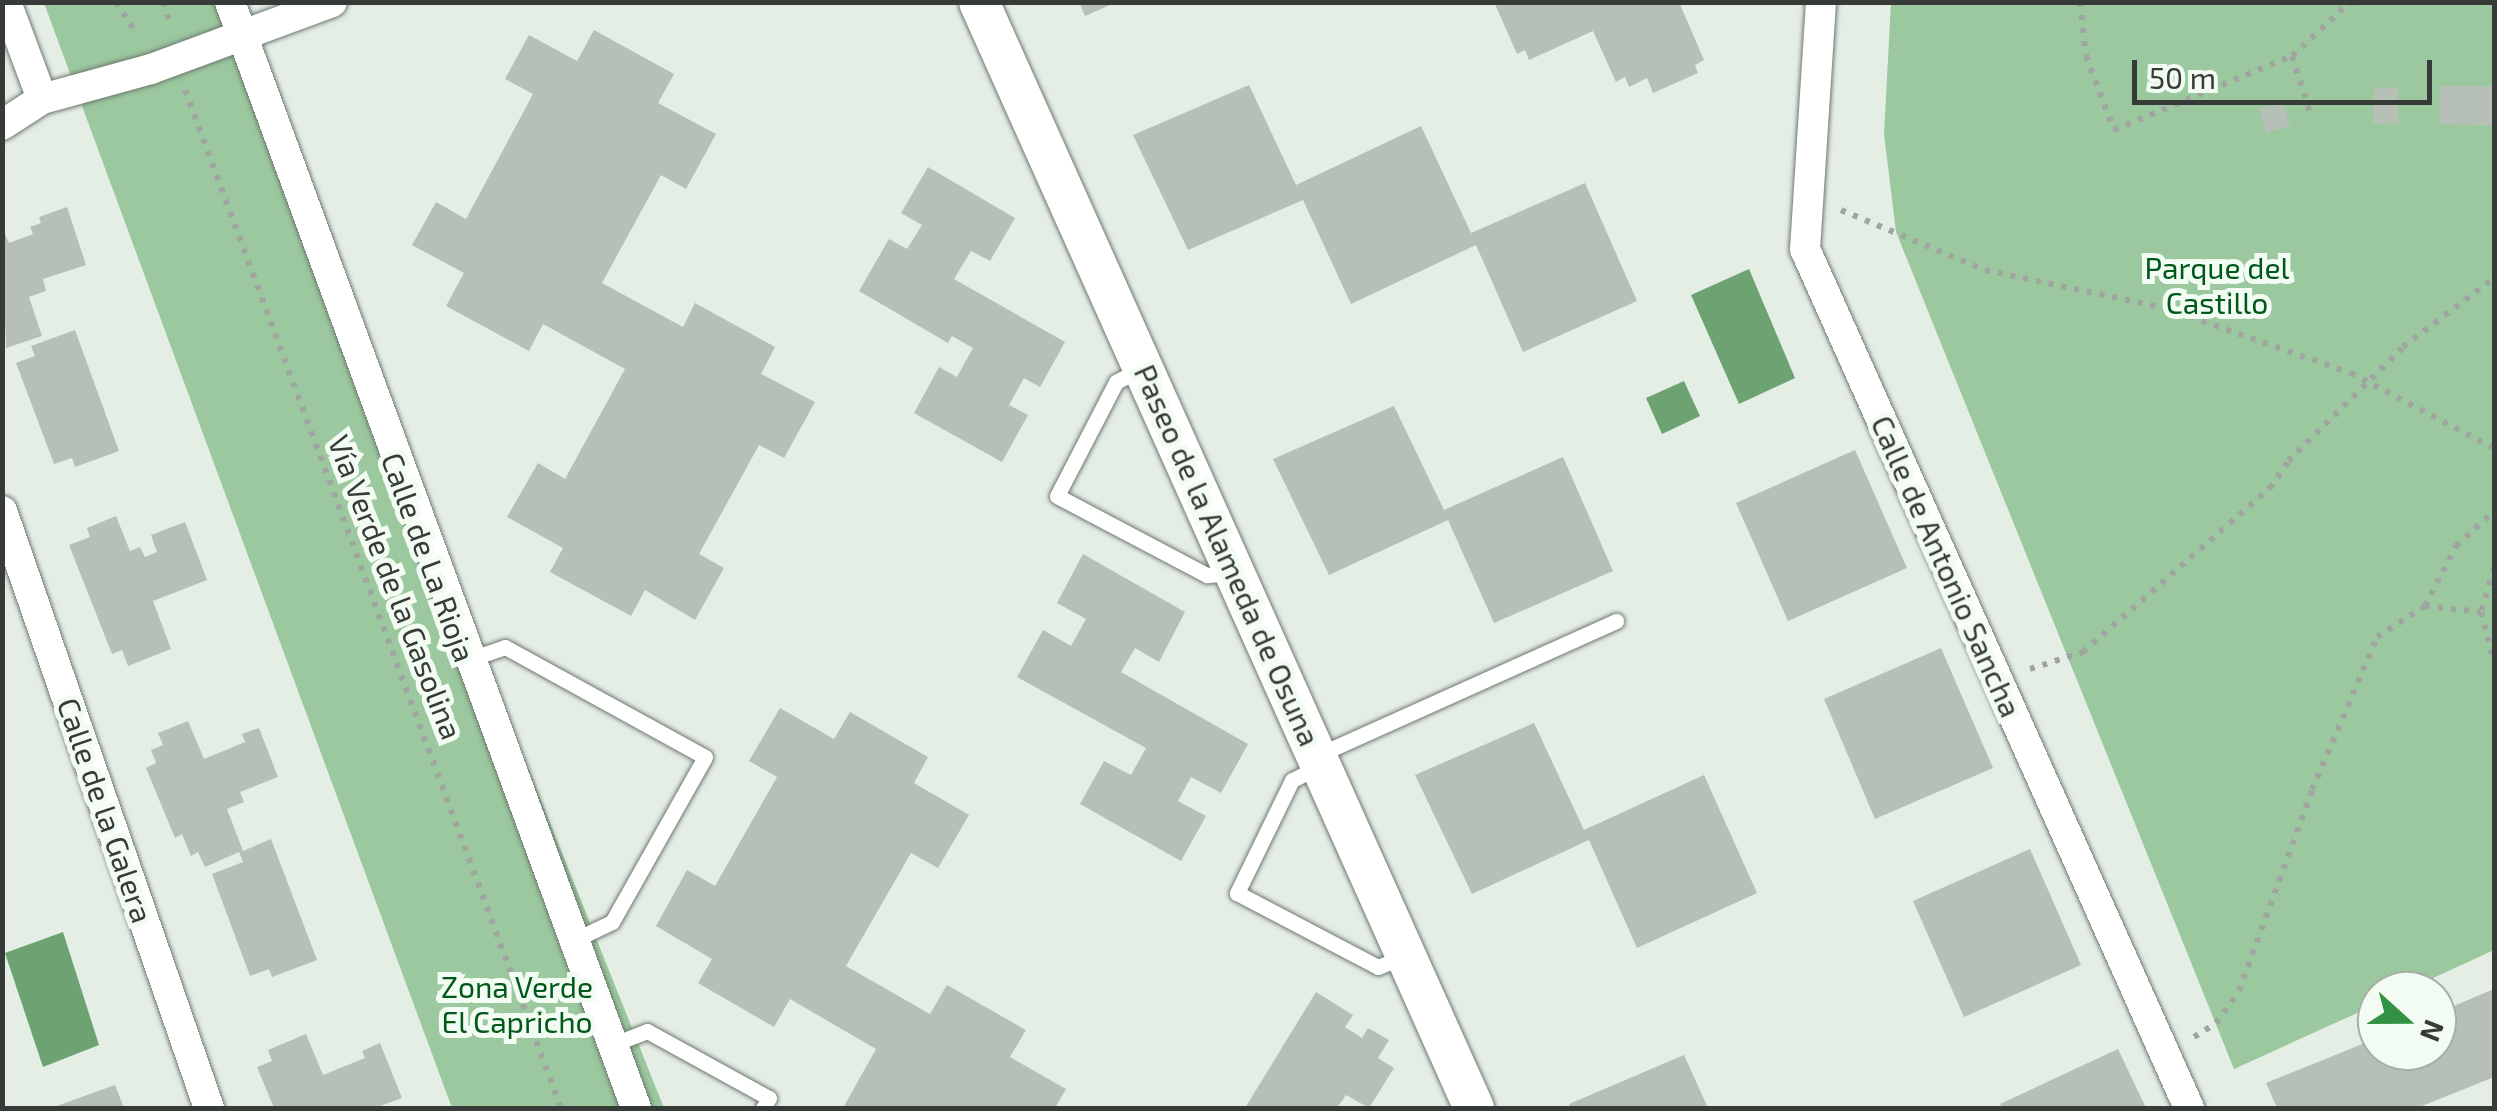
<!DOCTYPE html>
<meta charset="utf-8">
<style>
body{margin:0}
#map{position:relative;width:2497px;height:1111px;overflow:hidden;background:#e4eee5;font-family:"Exo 2",sans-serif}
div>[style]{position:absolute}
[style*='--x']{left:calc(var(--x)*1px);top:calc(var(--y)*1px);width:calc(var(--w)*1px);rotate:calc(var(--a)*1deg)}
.green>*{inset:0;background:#9bc89e}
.water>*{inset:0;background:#6da272}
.building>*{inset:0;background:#b6c0b6}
.path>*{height:6px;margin-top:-3px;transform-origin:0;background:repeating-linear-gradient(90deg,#9fa69f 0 5px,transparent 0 13px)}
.roads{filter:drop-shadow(0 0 2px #6f7870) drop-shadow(0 0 2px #6f7870)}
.service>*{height:15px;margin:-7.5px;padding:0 7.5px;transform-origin:7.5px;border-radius:7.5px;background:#fff}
.minor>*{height:30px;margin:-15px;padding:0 15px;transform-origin:15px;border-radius:15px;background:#fff}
.tertiary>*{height:40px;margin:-20px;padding:0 20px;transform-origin:20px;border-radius:20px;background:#fff}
span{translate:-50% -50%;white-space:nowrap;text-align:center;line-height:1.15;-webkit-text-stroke:10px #f2fcf2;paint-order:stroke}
.park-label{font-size:30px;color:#00581b}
.street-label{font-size:30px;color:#373b37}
.frame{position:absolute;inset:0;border:5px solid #373b37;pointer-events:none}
.north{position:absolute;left:2357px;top:971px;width:100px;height:100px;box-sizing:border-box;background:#f2fcf2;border:2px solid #a7afa7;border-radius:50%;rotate:111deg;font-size:28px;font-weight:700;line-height:40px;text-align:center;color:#373b37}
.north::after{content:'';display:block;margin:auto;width:35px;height:45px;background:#339144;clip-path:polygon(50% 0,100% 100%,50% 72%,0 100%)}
.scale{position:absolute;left:2132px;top:60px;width:300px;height:45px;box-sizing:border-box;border:5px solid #373b37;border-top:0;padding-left:12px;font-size:30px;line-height:35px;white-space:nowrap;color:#373b37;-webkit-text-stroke:8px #f2fcf2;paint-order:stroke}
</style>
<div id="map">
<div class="green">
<i style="clip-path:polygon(44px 3px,222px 3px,664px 1108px,452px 1108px)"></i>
<i style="clip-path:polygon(1891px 3px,2494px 3px,2494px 950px,2405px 991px,2377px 991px,2377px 1004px,2234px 1069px,1896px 232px,1884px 134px)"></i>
</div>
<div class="water">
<i style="clip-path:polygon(1749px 269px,1795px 378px,1739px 404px,1691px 295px)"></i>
<i style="clip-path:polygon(1684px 381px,1700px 416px,1662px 434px,1646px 398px)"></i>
<i style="clip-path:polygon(63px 932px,99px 1045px,43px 1067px,5px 953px)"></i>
</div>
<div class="building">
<i style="clip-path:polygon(1079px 2px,1117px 2px,1085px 16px)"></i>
<i style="clip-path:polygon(1494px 2px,1679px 2px,1704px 60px,1695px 65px,1698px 73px,1653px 93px,1647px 78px,1629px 87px,1625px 77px,1616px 82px,1593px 31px,1529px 60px,1525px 50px,1517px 54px)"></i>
<i style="clip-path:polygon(594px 30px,674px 74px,658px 103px,716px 134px,686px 189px,661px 175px,602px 283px,683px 327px,695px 303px,775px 347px,761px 374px,815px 402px,784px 458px,759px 445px,699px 554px,724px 568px,695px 620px,645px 590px,631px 616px,550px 572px,563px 548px,507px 517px,538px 463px,565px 479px,625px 369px,543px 324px,529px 351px,446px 306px,464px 273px,412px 245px,436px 202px,466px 219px,533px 94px,505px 79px,529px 35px,577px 61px)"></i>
<i style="clip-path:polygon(1249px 85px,1296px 185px,1421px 126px,1471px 233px,1585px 183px,1637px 301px,1523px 352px,1476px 245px,1351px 304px,1303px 200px,1188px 250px,1133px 135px)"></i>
<i style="clip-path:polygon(2440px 86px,2494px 86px,2494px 126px,2439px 124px)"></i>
<i style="clip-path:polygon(2374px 87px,2398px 88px,2398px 123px,2373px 124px)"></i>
<i style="clip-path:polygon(2283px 102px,2290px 126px,2266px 133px,2259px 109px)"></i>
<i style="clip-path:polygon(928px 167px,1015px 218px,990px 261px,971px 251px,954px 279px,1065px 342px,1040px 387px,1024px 378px,1009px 405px,1028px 415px,1002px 462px,914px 413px,939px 367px,957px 377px,973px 348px,952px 336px,948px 343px,859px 291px,889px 239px,907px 249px,922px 225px,901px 213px)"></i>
<i style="clip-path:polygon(67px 207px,86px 265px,43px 279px,46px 291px,29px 297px,42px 336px,6px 348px,2px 227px,9px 243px,33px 234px,30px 227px,41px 223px,39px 217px)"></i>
<i style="clip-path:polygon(75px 330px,119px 451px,75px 467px,72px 458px,54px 464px,16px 363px,35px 356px,31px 346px)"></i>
<i style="clip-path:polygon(1394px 406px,1444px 510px,1563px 457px,1613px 571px,1494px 623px,1448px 520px,1329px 575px,1273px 459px)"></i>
<i style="clip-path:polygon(1855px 450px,1907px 568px,1788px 621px,1736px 503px)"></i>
<i style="clip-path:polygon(116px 516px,130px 551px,140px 547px,145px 557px,157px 552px,151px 535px,185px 522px,207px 580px,153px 601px,171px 649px,128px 666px,122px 650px,112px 654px,69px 545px,90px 537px,87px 528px)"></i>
<i style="clip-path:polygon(1083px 554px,1185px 612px,1159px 662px,1135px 648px,1121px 672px,1248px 744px,1221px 793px,1191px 777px,1178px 801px,1206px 816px,1181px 861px,1080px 804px,1104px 761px,1131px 775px,1146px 748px,1017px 677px,1043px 630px,1071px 646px,1086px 619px,1057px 603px)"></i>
<i style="clip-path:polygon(1941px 648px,1993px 768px,1875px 819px,1824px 699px)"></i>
<i style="clip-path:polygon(780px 708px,834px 739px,850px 712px,928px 757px,914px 783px,969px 815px,938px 868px,911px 853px,846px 966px,930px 1014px,947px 985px,1026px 1030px,1010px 1057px,1066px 1089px,1055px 1108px,843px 1108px,876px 1049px,790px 999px,774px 1027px,698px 983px,712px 959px,656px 926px,687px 870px,715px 886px,777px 777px,749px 761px)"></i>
<i style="clip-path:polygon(188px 721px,204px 759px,245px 742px,242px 734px,259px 728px,278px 777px,240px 792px,244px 802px,227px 809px,243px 851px,271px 839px,317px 960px,272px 977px,269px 969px,250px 976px,212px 874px,243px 862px,239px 852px,205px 867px,198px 852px,191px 856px,182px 834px,175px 838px,146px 768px,156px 763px,151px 750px,163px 745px,158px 733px)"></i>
<i style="clip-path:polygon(1534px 723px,1584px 830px,1704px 775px,1757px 893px,1637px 948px,1589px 840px,1472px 894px,1415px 775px)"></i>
<i style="clip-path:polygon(2030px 849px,2081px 965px,1964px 1017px,1913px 901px)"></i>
<i style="clip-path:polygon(2494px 989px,2494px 1077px,2417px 1108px,2277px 1108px,2266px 1083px,2377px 1038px,2377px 1051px,2437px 1051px,2437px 1013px)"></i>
<i style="clip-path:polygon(1316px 992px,1353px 1015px,1345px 1027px,1362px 1038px,1368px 1028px,1389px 1040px,1378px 1058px,1394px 1068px,1369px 1108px,1346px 1095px,1337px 1108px,1245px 1108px)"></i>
<i style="clip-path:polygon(306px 1034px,323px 1075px,365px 1058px,362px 1051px,380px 1043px,402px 1098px,375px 1108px,274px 1108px,257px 1067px,272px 1061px,268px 1050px)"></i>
<i style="clip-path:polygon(2118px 1049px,2146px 1108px,2002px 1108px,2000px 1104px)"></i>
<i style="clip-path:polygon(1684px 1055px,1708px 1108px,1571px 1108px,1569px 1104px)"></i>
<i style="clip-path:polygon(115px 1085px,124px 1108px,51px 1108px)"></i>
</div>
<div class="path">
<i style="--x:116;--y:2;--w:35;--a:57"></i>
<i style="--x:163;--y:2;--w:24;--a:71"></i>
<i style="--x:2080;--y:2;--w:54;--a:83.7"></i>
<i style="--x:2086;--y:56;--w:79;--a:69.3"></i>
<i style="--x:2114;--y:130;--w:193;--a:-22.6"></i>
<i style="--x:2292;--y:56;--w:78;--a:-42.9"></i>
<i style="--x:2349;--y:3;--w:10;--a:-6"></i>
<i style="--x:2292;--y:56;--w:63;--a:72.4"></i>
<i style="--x:185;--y:90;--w:1085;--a:69.73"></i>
<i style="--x:1841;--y:210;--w:156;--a:22.6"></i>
<i style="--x:1985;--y:270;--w:184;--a:11.9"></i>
<i style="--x:2165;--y:308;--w:197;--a:19.3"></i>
<i style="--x:2351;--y:373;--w:161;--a:27.7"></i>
<i style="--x:2494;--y:568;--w:46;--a:106.5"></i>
<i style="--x:2481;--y:612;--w:52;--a:75.4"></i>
<i style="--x:2425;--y:606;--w:68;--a:-62.7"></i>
<i style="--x:2456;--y:546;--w:52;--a:-42.6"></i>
<i style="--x:2030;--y:669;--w:56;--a:-17.8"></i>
<i style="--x:2083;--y:652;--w:249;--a:-41.3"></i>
<i style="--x:2270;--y:488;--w:32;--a:-56"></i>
<i style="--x:2288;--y:461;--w:162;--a:-44.7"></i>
<i style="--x:2403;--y:347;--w:114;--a:-37.2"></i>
<i style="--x:2194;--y:1037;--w:26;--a:-32"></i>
<i style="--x:2216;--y:1023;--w:39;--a:-54"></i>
<i style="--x:2239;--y:991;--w:214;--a:-70"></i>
<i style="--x:2312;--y:790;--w:166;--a:-67"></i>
<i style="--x:2377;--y:637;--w:57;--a:-32.9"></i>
<i style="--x:2425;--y:606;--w:56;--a:6.1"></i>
</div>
<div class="roads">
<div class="service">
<i style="--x:1141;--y:369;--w:28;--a:153"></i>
<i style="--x:1116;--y:382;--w:128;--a:117.4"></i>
<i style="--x:1057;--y:496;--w:170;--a:27.8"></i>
<i style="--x:1207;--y:575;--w:26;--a:-4"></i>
<i style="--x:467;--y:660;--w:40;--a:-18.9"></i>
<i style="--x:505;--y:647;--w:228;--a:28.8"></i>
<i style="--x:705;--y:757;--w:189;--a:119.4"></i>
<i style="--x:612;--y:922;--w:44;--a:154.6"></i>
<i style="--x:1318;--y:755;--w:327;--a:-24.2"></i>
<i style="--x:1318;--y:767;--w:29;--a:153"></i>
<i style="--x:1292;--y:780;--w:126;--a:116"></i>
<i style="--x:1237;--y:893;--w:159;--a:27.7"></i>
<i style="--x:1378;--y:967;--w:27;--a:-22"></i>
<i style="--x:611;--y:1045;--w:39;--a:-21"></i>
<i style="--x:647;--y:1031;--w:139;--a:28.8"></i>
<i style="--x:769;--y:1098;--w:12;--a:121"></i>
</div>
<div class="minor">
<i style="--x:6;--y:2;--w:103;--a:69.6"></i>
<i style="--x:230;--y:2;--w:1178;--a:69.84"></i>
<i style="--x:1821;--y:2;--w:248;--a:93.7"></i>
<i style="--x:1805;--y:249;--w:941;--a:65.91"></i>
<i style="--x:2;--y:125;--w:48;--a:-33"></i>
<i style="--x:42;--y:99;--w:113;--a:-15.4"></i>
<i style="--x:151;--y:69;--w:193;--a:-20.3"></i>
<i style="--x:2;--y:511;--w:632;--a:70.88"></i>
</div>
<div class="tertiary">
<i style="--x:979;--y:2;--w:1212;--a:65.89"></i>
</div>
</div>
<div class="park-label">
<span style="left:2217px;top:284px">Parque del<br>Castillo</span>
<span style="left:517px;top:1003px">Zona Verde<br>El Capricho</span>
</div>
<div class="street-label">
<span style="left:1228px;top:555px;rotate:66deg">Paseo de la Alameda de Osuna</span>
<span style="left:429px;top:557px;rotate:70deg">Calle de La Rioja</span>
<span style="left:1947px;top:566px;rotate:66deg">Calle de Antonio Sancha</span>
<span style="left:396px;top:587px;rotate:69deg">Vía Verde de la Gasolina</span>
<span style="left:106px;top:810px;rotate:71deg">Calle de la Galera</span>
</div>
<div class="frame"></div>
<div class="north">N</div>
<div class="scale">50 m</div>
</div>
